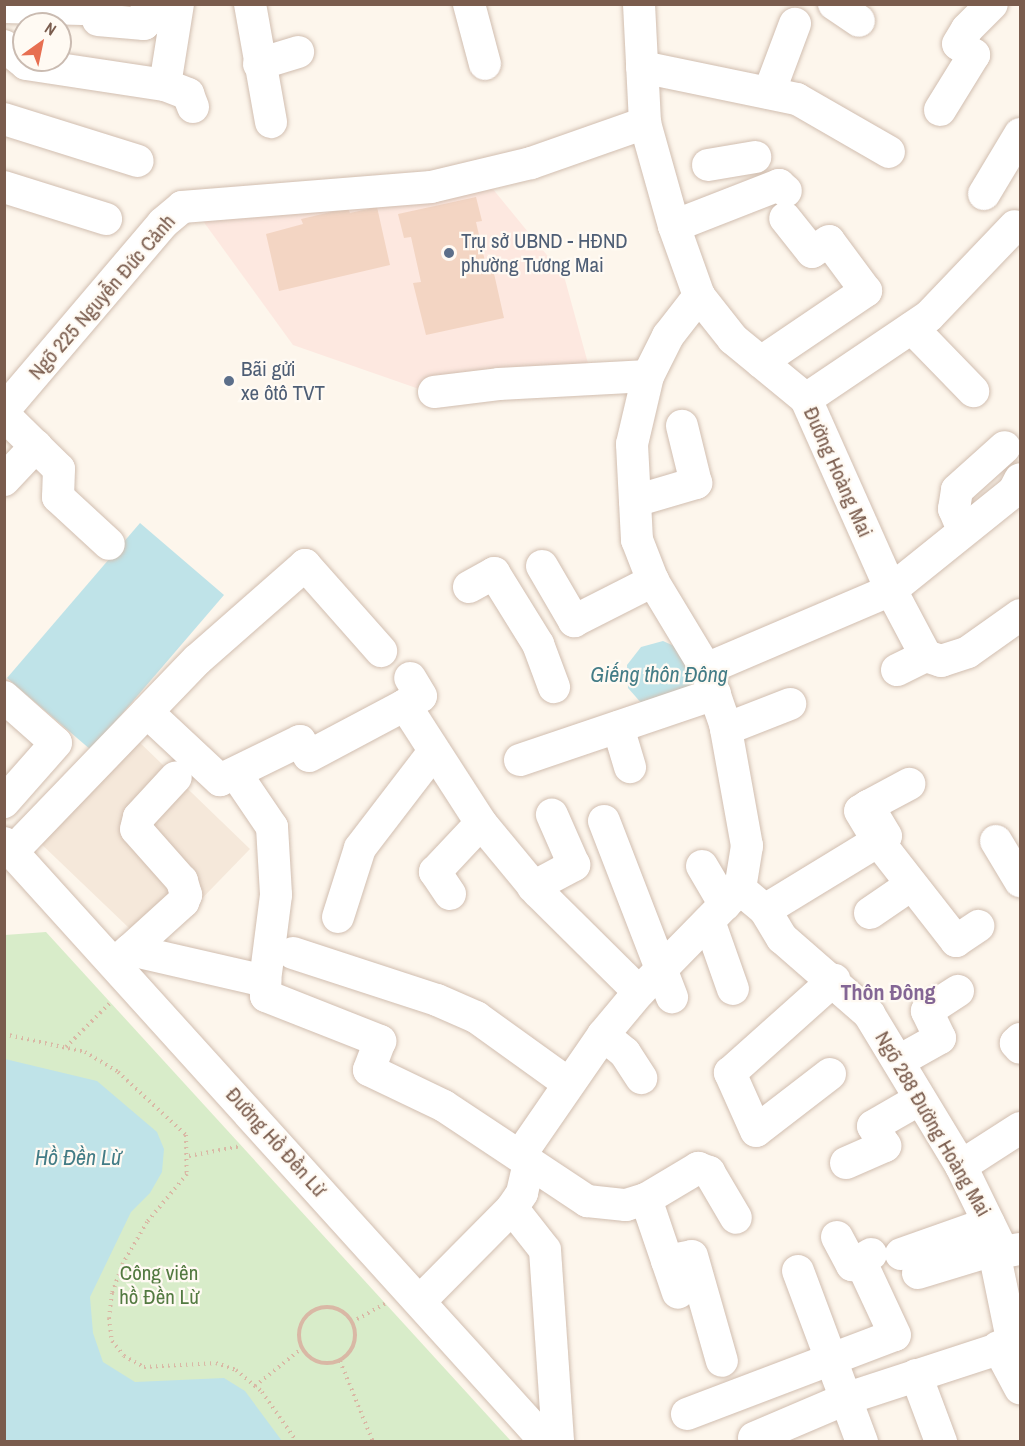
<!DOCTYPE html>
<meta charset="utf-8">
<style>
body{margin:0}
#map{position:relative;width:1025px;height:1446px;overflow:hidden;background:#fdf6ec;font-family:"Archivo Narrow",sans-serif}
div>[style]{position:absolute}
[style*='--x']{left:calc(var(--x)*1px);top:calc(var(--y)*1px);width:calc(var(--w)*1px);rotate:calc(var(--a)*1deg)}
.residential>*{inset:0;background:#f5e8da}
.commercial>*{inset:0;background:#fde8e0}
.green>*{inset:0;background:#d8ecc9}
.water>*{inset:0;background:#bfe3e8}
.building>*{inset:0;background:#f3d5c3}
.path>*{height:4px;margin-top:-2px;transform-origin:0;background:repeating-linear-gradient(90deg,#d9b8a5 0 1.5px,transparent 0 6px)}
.path>.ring{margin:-2px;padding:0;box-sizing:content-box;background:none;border:4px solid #d9b8a5;border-radius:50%}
.roads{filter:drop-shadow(0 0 2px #d1beb0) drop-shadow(0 0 2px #d1beb0)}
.minor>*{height:32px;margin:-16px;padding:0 16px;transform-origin:16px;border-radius:16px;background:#fff}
.dots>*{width:16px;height:16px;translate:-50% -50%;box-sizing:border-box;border:3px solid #fffaf3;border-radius:50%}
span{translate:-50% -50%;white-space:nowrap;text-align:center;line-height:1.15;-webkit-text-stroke:4.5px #fffaf3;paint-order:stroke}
.service-label{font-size:21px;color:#4e5e75}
.left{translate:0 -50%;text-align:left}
.street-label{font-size:21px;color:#7a5c4d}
.park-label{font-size:21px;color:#537a41}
.water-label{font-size:22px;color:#437c86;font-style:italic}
.neighbourhood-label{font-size:22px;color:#846695;font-weight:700}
.frame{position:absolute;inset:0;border:6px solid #7a5c4d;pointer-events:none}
.north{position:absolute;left:12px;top:12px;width:60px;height:60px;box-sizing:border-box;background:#fffaf3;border:2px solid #cabbb1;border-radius:50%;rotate:33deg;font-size:16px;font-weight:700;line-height:24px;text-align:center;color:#7a5c4d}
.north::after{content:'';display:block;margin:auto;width:21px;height:27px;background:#e76f51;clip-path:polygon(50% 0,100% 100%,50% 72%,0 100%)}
</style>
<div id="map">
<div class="residential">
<i style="clip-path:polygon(134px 737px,250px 849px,152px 950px,35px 838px)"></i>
</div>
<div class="commercial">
<i style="clip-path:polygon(488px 183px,564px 276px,589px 367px,422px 390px,293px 345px,203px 221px,289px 205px)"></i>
</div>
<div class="green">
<i style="clip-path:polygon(46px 932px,511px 1441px,5px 1442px,5px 935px)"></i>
</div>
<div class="water">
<i style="clip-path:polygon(140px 523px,224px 595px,91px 750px,7px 678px)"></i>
<i style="clip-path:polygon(663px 641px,683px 650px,694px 681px,690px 691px,643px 705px,628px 688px,627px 665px,641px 647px)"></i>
<i style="clip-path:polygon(5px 1059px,97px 1081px,157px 1132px,164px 1149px,162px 1172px,150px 1193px,131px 1212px,90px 1297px,93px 1333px,103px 1362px,135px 1382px,224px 1378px,245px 1391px,282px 1441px,5px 1441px)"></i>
</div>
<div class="building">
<i style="clip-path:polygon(476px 197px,482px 221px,476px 222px,487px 270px,493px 269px,504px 318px,426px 335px,413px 283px,421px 282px,411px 237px,404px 238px,398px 214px)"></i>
<i style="clip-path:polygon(377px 207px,390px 265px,279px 291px,266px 234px,303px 224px,301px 219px,348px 208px,350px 213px)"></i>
</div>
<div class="path">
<i style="--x:4;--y:1034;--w:83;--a:12.5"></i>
<i style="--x:85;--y:1052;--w:39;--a:31"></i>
<i style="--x:118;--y:1072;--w:93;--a:42.8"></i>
<i style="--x:186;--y:1135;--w:39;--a:89"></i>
<i style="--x:187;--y:1174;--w:62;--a:129.8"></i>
<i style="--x:147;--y:1222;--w:48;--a:120.3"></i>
<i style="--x:123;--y:1263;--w:32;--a:110"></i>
<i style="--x:112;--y:1293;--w:25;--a:97"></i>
<i style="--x:109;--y:1318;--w:23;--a:83"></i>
<i style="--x:112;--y:1341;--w:19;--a:51"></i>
<i style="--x:124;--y:1356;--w:23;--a:29"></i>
<i style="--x:144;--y:1367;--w:72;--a:-3.2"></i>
<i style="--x:216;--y:1363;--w:21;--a:19"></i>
<i style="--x:236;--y:1370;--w:34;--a:40"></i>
<i style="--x:262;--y:1392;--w:61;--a:55"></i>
<i style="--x:66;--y:1047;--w:65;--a:-45"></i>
<i style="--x:189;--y:1156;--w:53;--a:-10.9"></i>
<i class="ring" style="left:299px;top:1307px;width:52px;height:52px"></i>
<i style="--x:352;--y:1322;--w:38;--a:-29"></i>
<i style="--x:340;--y:1361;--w:87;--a:67.8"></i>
<i style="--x:255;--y:1386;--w:59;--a:-38.8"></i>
</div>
<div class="roads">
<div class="minor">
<i style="--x:250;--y:4;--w:120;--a:79.9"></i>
<i style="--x:469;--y:4;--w:62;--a:75.1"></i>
<i style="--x:639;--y:4;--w:119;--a:87.1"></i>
<i style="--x:645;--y:123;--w:107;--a:74.3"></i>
<i style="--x:674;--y:226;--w:74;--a:70.3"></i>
<i style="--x:699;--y:296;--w:55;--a:51.7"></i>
<i style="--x:733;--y:339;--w:94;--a:39.4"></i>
<i style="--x:806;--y:399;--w:209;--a:66"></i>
<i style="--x:891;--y:590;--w:75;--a:62.1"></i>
<i style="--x:926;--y:656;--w:16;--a:18"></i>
<i style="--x:941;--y:661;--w:28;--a:-18"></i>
<i style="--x:968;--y:652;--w:64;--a:-35.4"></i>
<i style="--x:834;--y:4;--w:30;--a:34"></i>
<i style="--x:4;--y:7;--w:78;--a:1.5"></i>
<i style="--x:98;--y:20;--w:46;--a:5"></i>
<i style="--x:144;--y:24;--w:20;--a:-81"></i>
<i style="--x:4;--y:46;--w:28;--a:39"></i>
<i style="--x:26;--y:64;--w:141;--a:8.6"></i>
<i style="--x:165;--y:85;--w:25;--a:21"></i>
<i style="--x:188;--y:94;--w:14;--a:69"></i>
<i style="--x:259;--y:64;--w:41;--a:-17.1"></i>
<i style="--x:642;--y:67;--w:158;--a:11.7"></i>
<i style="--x:797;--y:99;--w:106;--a:29.9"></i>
<i style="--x:165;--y:85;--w:82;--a:-80.9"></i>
<i style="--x:769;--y:93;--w:74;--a:-69.4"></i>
<i style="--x:940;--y:110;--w:65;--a:-58.3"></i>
<i style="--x:974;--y:55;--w:19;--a:-145"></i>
<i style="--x:958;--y:44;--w:17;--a:-59"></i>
<i style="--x:967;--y:29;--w:35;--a:-45"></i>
<i style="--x:4;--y:119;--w:140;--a:17.4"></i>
<i style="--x:708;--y:165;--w:48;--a:-9.7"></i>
<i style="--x:4;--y:187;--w:107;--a:17.4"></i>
<i style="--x:984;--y:194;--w:70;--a:-59"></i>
<i style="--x:674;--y:226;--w:113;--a:-21.3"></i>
<i style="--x:779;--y:185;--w:9;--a:41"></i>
<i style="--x:912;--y:328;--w:88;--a:45.9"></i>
<i style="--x:761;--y:362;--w:127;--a:-34.1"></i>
<i style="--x:866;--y:291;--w:62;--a:-126.5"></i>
<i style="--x:829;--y:241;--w:20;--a:147"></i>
<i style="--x:812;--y:252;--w:43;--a:-128.5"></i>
<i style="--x:434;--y:392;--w:65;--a:-7"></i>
<i style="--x:499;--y:384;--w:149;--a:-3.1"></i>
<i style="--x:806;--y:399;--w:148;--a:-34"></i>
<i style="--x:929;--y:316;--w:124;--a:-46.3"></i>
<i style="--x:4;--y:410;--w:245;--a:-49.6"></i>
<i style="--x:163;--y:223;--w:25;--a:-40"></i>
<i style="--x:182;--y:207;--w:250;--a:-4.6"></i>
<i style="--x:431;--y:187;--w:103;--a:-13.5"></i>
<i style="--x:531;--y:163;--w:121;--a:-19.3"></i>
<i style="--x:4;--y:415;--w:77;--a:44.5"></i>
<i style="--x:59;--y:469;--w:28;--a:92"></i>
<i style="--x:58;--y:497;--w:69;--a:42.7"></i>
<i style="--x:4;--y:480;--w:47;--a:-46.7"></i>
<i style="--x:635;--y:501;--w:64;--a:-16.4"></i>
<i style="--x:696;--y:483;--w:59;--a:-103.8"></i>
<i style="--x:963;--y:530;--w:23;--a:-113"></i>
<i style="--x:954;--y:509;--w:19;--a:-81"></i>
<i style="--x:957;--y:490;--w:64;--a:-41.9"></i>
<i style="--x:542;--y:566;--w:64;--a:59.8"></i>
<i style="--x:574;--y:621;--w:89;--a:-26.9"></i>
<i style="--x:469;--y:587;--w:29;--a:-29"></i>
<i style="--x:494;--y:573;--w:84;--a:58.2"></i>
<i style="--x:538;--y:644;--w:46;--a:69.6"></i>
<i style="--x:706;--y:669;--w:201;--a:-23.1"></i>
<i style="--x:891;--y:590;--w:158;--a:-38.8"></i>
<i style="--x:1014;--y:491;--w:13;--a:-63"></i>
<i style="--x:897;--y:670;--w:32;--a:-26"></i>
<i style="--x:4;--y:697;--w:69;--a:41.5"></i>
<i style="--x:56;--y:743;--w:79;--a:131.4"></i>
<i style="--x:405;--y:705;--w:140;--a:57.2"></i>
<i style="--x:481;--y:823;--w:89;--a:50.4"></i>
<i style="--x:538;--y:892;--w:142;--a:44.7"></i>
<i style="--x:147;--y:712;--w:100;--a:43"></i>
<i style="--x:220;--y:780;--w:89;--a:-26"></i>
<i style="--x:300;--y:741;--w:17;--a:59"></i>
<i style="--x:309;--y:756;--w:109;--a:-28"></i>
<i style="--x:405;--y:705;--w:18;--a:-29"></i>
<i style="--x:421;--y:696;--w:21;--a:-121"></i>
<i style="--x:618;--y:727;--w:42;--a:73.3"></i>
<i style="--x:726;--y:729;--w:69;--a:-21.3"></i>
<i style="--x:520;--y:760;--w:206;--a:-18.7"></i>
<i style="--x:236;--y:774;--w:64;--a:55.8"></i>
<i style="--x:272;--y:827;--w:68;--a:86.6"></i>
<i style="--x:276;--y:895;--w:87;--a:97.3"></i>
<i style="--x:868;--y:806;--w:9;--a:148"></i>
<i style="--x:860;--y:811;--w:35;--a:59"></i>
<i style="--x:878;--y:841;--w:9;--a:-32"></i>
<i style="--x:886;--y:836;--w:35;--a:-121"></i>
<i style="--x:868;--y:806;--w:47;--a:-28.2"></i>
<i style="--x:604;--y:821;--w:189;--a:68.9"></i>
<i style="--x:996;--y:841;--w:47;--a:59"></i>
<i style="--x:4;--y:843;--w:808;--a:47.86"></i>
<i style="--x:13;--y:851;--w:265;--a:-46.1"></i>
<i style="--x:197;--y:660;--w:144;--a:-41.3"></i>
<i style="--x:305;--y:565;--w:115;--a:48.5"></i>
<i style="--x:702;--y:866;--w:45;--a:59.5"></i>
<i style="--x:533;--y:887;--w:47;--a:-28.2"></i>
<i style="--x:574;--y:865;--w:55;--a:-113.7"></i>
<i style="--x:740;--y:889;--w:33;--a:40"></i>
<i style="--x:765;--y:910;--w:33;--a:59"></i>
<i style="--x:782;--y:938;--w:116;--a:41.1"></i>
<i style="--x:869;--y:1014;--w:178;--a:58.8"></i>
<i style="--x:961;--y:1166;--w:96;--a:64"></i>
<i style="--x:1003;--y:1252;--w:17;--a:-10"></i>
<i style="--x:450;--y:894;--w:27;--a:-124"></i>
<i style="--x:435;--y:872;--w:67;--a:-46.8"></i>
<i style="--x:765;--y:910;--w:132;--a:-31.4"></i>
<i style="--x:878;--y:841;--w:127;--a:52"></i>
<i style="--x:956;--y:941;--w:27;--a:-34"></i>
<i style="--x:870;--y:913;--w:50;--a:-34.3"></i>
<i style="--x:338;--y:917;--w:72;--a:-72.3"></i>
<i style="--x:360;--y:848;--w:120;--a:-52.5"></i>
<i style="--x:709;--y:921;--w:72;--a:70.6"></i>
<i style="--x:130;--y:950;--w:72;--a:-42.2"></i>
<i style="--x:183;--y:902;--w:8;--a:-67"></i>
<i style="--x:186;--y:895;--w:15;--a:-106"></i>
<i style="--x:182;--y:881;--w:69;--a:-131.5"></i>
<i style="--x:136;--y:829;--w:12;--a:-76"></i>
<i style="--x:139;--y:817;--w:54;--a:-47.2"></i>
<i style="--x:293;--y:953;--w:151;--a:18.1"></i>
<i style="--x:437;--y:1000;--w:43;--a:23.6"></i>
<i style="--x:476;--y:1017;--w:113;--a:35.7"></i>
<i style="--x:115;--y:963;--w:20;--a:-41"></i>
<i style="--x:130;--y:950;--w:139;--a:12.9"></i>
<i style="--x:265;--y:981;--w:15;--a:86"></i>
<i style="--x:266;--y:996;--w:123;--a:21.5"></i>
<i style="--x:380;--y:1041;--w:31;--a:111"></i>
<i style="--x:369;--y:1070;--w:83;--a:25.6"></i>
<i style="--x:444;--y:1106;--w:172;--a:33.6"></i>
<i style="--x:587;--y:1201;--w:39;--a:6"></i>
<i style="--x:626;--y:1205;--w:21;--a:-17"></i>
<i style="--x:646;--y:1199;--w:61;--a:-30.8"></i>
<i style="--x:698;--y:1168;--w:12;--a:20"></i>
<i style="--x:709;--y:1172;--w:53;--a:59.6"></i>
<i style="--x:603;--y:1035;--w:28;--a:39"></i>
<i style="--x:625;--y:1053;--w:30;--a:57"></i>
<i style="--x:1020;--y:1039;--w:6;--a:135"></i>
<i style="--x:1016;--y:1043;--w:6;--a:51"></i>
<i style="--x:899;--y:1061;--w:47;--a:-29.3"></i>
<i style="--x:940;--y:1038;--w:30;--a:-116"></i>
<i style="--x:927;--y:1011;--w:37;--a:-33"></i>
<i style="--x:830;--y:1074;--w:93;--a:142.4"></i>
<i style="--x:756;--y:1131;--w:64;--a:-114.1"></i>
<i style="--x:730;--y:1073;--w:140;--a:-41.8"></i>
<i style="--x:521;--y:1154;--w:145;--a:-55.4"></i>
<i style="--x:603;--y:1035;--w:56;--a:-50.1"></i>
<i style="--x:639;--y:992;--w:144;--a:-45.6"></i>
<i style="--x:740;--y:889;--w:44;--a:-80.8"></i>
<i style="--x:747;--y:846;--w:124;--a:-100.2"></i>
<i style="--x:725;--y:724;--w:58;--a:-109.1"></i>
<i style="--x:706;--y:669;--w:103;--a:-121.1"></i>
<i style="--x:653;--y:581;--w:44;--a:-111.3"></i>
<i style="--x:637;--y:540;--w:96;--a:-93"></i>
<i style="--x:632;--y:444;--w:70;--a:-76.8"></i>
<i style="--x:648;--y:376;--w:45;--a:-63.4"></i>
<i style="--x:668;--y:336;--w:51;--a:-52.2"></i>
<i style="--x:846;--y:1163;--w:43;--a:-23.6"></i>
<i style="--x:885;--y:1146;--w:23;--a:-121"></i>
<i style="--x:873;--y:1126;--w:54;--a:-29.9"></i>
<i style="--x:961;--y:1166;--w:70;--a:-32.8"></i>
<i style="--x:646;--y:1199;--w:99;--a:71.2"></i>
<i style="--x:512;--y:1208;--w:53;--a:51.8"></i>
<i style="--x:545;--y:1250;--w:192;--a:86.1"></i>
<i style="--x:837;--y:1237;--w:32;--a:62"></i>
<i style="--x:852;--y:1265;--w:22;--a:-30"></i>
<i style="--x:901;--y:1254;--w:93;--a:-19.4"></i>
<i style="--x:667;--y:1261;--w:25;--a:-11"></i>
<i style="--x:692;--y:1256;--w:109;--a:74.1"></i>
<i style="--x:798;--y:1271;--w:183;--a:69.5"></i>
<i style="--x:918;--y:1273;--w:86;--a:-17"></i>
<i style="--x:420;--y:1301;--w:131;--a:-45.3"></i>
<i style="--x:512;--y:1208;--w:18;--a:-56"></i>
<i style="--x:522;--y:1193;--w:31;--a:-77"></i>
<i style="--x:998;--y:1347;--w:47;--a:61.8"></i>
<i style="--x:916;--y:1375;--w:72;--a:69.5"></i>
<i style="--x:687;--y:1414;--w:222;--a:-20.8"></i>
<i style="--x:895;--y:1335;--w:83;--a:-115"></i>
<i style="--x:754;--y:1438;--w:102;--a:-23.1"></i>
<i style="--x:848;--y:1398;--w:174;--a:-18.1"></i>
<i style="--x:1013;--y:1344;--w:85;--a:-101.6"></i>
<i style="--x:996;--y:1261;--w:11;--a:-52"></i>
</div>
</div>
<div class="dots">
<i style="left:449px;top:253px;background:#5c6f8a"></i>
<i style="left:229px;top:381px;background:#5c6f8a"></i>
</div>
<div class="service-label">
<span class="left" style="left:461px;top:253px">Trụ sở UBND - HĐND<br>phường Tương Mai</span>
<span class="left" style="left:241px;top:381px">Bãi gửi<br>xe ôtô TVT</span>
</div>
<div class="street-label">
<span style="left:102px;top:297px;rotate:-49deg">Ngõ 225 Nguyễn Đức Cảnh</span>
<span style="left:838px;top:472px;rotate:66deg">Đường Hoàng Mai</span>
<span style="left:933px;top:1124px;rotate:60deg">Ngõ 288 Đường Hoàng Mai</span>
<span style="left:276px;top:1142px;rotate:48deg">Đường Hồ Đền Lừ</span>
</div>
<div class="park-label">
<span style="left:159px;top:1285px">Công viên<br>hồ Đền Lừ</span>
</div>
<div class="water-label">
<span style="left:659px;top:675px">Giếng thôn Đông</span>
<span style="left:78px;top:1158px">Hồ Đền Lừ</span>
</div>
<div class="neighbourhood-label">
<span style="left:888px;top:993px">Thôn Đông</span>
</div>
<div class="frame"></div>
<div class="north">N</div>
</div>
